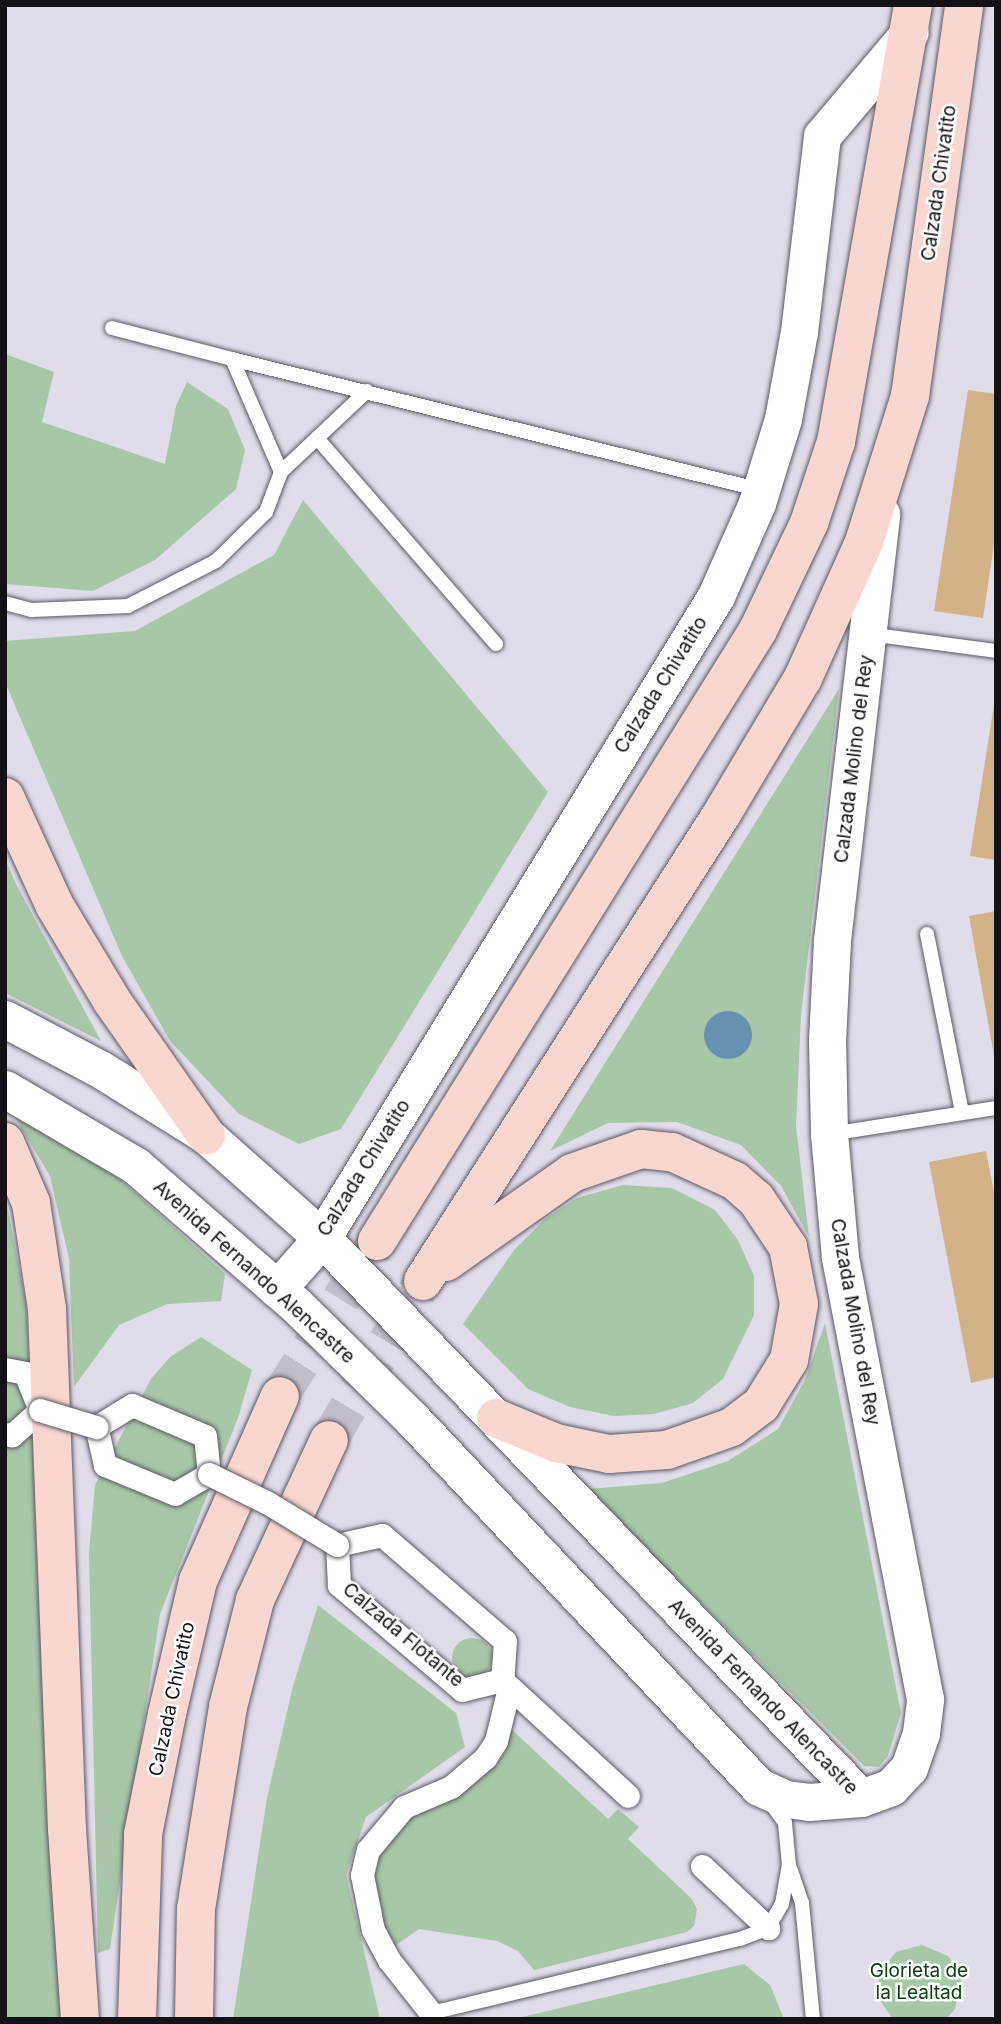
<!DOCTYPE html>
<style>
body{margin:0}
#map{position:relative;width:1001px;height:2024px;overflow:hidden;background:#e0dce9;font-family:Inter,sans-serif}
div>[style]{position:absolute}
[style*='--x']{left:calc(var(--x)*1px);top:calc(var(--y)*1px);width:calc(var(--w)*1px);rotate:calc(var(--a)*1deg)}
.green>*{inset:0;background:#a8c6a8}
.round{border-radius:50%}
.water>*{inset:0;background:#6691b1}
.building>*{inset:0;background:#d3b288}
.secondary-tunnel>*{height:38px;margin-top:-19px;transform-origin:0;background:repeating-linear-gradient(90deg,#c1beca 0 38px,transparent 0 57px)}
.roads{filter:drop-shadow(0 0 2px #5c5863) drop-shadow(0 0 2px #5c5863)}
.service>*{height:14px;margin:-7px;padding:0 7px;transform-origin:7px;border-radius:7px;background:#fff}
.pedestrian>*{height:23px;margin:-11.5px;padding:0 11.5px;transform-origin:11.5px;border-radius:11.5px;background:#fff}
.tertiary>*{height:37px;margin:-18.5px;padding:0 18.5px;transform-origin:18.5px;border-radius:18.5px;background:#fff}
.secondary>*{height:38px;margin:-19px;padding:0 19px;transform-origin:19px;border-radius:19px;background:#f9d6d0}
.bridges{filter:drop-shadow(0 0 2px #5c5863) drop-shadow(0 0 2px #5c5863)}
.pedestrian-bridge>*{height:23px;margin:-11.5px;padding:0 11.5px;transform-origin:11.5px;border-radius:11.5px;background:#fff}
span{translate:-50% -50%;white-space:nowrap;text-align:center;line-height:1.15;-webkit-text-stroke:5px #fff;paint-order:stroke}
.street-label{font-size:19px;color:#141217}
.park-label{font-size:19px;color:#08420f}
.frame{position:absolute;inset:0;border:7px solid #141217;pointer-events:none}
</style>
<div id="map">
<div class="green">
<i style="clip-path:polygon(5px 354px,54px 372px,42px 422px,165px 464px,176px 406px,187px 382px,228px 409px,245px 450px,236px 489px,155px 560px,93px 591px,5px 584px)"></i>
<i style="clip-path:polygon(303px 500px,548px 792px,341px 1129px,299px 1144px,239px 1114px,170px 1041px,122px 956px,5px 682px,5px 641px,135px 631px,274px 555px)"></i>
<i style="clip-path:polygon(839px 689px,801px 1015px,796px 1126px,809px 1237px,781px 1186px,741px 1145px,677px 1122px,608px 1123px,550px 1151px)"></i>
<i style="clip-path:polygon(5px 859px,16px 884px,101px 1041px,5px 993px)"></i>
<i style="clip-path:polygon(23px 1112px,120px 1179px,225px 1274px,221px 1301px,167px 1304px,119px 1325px,74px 1387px,69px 1259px,50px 1176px,16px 1119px)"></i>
<i style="clip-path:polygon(623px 1185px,672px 1188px,715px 1210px,738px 1240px,754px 1276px,754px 1315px,723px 1379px,693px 1403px,654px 1414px,614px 1416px,570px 1407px,528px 1389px,463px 1324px,514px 1250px,545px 1219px,577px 1198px)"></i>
<i style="clip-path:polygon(5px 1196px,26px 1302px,64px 2019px,5px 2019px)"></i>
<i style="clip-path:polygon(825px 1323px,901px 1713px,888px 1756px,879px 1767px,864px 1766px,587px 1489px,662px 1483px,728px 1461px,778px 1429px,805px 1380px)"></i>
<i style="clip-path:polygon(201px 1337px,252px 1370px,238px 1418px,160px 1614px,110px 1949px,98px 1953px,89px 1553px,95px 1485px,151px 1379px,170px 1357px)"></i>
<i style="clip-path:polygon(318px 1605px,456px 1713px,465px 1747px,366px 1817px,346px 1875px,380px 2019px,233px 2019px,267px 1798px,293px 1686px)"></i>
<i class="round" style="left:452px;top:1638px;width:40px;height:40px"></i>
<i style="clip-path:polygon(511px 1729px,608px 1819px,618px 1809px,639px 1827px,628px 1839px,691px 1898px,697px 1909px,694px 1926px,687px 1932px,534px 1970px,518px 1951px,497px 1941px,419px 1929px,395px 1946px,382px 1925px,372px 1887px,381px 1850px,410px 1813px,453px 1795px,494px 1767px,504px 1754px)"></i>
<i style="clip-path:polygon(922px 1945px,948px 1956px,956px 1967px,961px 1981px,955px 2009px,946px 2019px,893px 2019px,879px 1999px,879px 1973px,896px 1952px)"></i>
<i style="clip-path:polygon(744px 1964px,770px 1985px,784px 2019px,514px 2019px)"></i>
</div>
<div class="water">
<i class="round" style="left:704px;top:1011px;width:48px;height:48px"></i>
</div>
<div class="building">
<i style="clip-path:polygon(968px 390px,996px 394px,996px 531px,983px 618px,934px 611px)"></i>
<i style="clip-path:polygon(994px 705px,996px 705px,996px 860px,970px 856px)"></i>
<i style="clip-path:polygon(996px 911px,996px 1056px,994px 1056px,969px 916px)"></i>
<i style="clip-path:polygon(986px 1151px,996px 1203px,996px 1377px,971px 1383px,929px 1162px)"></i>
</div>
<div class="secondary-tunnel">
<i style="--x:280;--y:1396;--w:177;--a:-57.9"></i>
<i style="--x:329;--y:1440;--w:185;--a:-59.4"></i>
</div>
<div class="roads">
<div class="service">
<i style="--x:232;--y:359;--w:545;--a:13.91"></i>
<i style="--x:317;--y:438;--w:273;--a:49"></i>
<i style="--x:281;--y:472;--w:118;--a:-43.3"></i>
<i style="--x:5;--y:603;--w:28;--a:15"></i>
<i style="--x:32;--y:610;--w:96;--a:-2.4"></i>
<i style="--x:128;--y:606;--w:99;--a:-27.1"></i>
<i style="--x:216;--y:561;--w:70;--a:-44.4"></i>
<i style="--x:266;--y:512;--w:43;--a:-69.4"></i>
<i style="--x:281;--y:472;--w:123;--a:-113.4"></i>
<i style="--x:232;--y:359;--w:124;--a:-165.5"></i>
<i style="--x:869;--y:634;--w:128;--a:7.6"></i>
<i style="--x:927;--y:934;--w:181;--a:78.9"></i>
<i style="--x:830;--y:1134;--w:168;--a:-8.9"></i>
<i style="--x:770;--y:1802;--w:26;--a:54"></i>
<i style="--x:785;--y:1823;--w:42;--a:84.6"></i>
<i style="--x:789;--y:1865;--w:40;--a:71.1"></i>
<i style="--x:802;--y:1903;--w:117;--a:84.6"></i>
<i style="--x:431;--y:2013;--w:318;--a:-13.5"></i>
<i style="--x:740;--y:1939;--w:30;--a:-21"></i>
<i style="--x:768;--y:1928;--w:28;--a:-60"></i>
<i style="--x:782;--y:1904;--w:40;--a:-80"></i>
</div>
<div class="pedestrian">
<i style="--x:5;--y:1369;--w:20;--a:11"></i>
<i style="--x:25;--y:1373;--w:40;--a:68"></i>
<i style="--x:40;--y:1410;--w:38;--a:138"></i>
<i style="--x:12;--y:1435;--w:7;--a:-172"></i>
<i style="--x:132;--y:1405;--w:79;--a:23"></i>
<i style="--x:205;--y:1436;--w:38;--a:84"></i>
<i style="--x:209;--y:1474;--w:39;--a:150"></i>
<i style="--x:175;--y:1494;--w:76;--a:-157.5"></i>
<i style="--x:105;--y:1465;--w:39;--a:-103"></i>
<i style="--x:96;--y:1427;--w:42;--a:-31.4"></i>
<i style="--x:382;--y:1535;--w:162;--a:40.8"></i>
<i style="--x:505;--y:1641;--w:39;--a:94"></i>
<i style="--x:502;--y:1680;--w:41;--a:166"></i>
<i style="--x:462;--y:1690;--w:162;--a:-139.5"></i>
<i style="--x:339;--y:1585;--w:40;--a:-92.9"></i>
<i style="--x:337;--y:1545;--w:46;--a:-12.5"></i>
<i style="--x:502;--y:1680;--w:171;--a:42.6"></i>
<i style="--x:702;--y:1866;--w:91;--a:43.2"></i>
<i style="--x:431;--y:2013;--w:68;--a:-128.4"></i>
<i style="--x:389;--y:1960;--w:34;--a:-118"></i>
<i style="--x:373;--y:1930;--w:56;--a:-101.3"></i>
<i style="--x:362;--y:1875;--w:26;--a:-77"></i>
<i style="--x:368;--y:1850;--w:56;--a:-50.1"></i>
<i style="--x:404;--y:1807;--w:51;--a:-23.1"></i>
<i style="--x:451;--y:1787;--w:45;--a:-40.5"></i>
<i style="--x:485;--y:1758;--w:20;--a:-57"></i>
<i style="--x:496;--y:1741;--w:55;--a:-76.2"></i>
</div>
<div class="tertiary">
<i style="--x:5;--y:1019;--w:107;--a:27.8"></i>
<i style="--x:100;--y:1069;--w:125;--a:31.9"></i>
<i style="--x:206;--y:1135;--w:155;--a:41.6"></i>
<i style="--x:322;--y:1238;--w:777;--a:46.09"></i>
<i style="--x:5;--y:1089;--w:152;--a:30.4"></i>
<i style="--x:136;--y:1166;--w:211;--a:41"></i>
<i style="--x:295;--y:1304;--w:165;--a:44.5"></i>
<i style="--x:413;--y:1420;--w:504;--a:46.69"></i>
<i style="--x:759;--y:1787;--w:30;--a:24"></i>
<i style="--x:786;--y:1799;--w:23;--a:7"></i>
<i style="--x:809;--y:1802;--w:52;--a:-4.4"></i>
<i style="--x:861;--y:1798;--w:32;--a:-20"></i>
<i style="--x:891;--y:1787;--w:26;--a:-47"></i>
<i style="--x:909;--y:1768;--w:37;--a:-71"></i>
<i style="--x:921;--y:1733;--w:34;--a:-83"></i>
<i style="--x:925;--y:1699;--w:450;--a:-100.9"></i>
<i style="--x:840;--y:1257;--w:123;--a:-95.1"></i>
<i style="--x:829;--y:1134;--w:94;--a:-91.2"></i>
<i style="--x:827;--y:1040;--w:100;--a:-87.1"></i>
<i style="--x:832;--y:940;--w:429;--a:-83.4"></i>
<i style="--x:277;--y:1289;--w:68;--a:-48.6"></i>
<i style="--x:322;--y:1238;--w:753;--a:-58.46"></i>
<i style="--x:716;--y:596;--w:102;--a:-66.2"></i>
<i style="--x:757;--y:503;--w:88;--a:-72.8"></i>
<i style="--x:783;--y:419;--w:88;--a:-79.6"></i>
<i style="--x:799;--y:332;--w:197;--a:-83.3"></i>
<i style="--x:822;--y:136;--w:136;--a:-49.8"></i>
</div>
<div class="secondary">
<i style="--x:5;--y:797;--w:120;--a:65.4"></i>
<i style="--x:55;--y:906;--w:111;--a:59"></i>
<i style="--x:112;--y:1001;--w:164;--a:55"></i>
<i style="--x:5;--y:1142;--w:66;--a:66.9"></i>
<i style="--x:31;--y:1203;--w:107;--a:81.4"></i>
<i style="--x:47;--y:1309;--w:520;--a:87.8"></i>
<i style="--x:67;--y:1829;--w:190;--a:86.1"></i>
<i style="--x:377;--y:1241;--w:720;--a:-58.05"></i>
<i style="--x:758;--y:630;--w:119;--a:-64.5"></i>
<i style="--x:809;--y:523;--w:85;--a:-71.6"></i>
<i style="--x:836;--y:442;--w:444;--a:-80"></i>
<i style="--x:446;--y:1262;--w:154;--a:-35.2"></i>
<i style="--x:572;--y:1173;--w:73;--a:-19.2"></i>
<i style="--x:641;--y:1149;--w:31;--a:6"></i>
<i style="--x:672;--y:1152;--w:69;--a:24.7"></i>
<i style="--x:735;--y:1181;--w:28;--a:41"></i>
<i style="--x:756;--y:1199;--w:58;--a:56.3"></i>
<i style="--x:788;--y:1247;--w:58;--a:79.1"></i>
<i style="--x:799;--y:1304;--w:57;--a:100.1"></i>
<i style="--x:789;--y:1360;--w:53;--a:121.9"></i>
<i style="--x:761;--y:1405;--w:36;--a:143"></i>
<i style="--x:732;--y:1427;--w:69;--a:160.5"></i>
<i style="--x:667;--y:1450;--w:58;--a:176.1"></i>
<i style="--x:609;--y:1454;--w:54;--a:-168.3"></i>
<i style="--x:556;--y:1443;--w:65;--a:-157.4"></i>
<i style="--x:423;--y:1281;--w:557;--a:-57.39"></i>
<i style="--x:723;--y:812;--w:156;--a:-59.2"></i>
<i style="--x:803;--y:678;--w:149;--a:-65.8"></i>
<i style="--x:864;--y:542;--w:153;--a:-72.5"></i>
<i style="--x:910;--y:396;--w:395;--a:-82.1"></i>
<i style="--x:137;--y:2019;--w:185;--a:-88.1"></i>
<i style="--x:143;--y:1834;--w:122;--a:-78.7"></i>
<i style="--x:167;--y:1714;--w:137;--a:-76.9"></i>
<i style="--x:198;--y:1581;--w:202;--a:-66.1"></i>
<i style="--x:194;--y:2019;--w:110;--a:-89"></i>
<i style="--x:196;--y:1909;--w:205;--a:-81"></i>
<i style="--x:228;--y:1707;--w:110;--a:-75.8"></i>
<i style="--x:255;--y:1600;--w:176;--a:-65.2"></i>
</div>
</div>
<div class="bridges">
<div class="pedestrian-bridge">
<i style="--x:40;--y:1410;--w:59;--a:16.9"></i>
<i style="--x:209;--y:1474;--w:66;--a:26.2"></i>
<i style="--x:268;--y:1503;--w:81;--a:31.3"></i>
</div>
</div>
<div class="street-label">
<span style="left:939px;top:183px;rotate:-82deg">Calzada Chivatito</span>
<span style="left:661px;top:685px;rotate:-58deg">Calzada Chivatito</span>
<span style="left:854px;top:759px;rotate:-83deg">Calzada Molino del Rey</span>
<span style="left:364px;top:1168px;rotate:-58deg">Calzada Chivatito</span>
<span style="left:254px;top:1272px;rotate:42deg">Avenida Fernando Alencastre</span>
<span style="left:855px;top:1322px;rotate:80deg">Calzada Molino del Rey</span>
<span style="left:403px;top:1635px;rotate:40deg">Calzada Flotante</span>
<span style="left:763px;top:1697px;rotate:46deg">Avenida Fernando Alencastre</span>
<span style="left:172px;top:1699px;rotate:-78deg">Calzada Chivatito</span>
</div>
<div class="park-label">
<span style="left:919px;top:1982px">Glorieta de<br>la Lealtad</span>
</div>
<div class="frame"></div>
</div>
